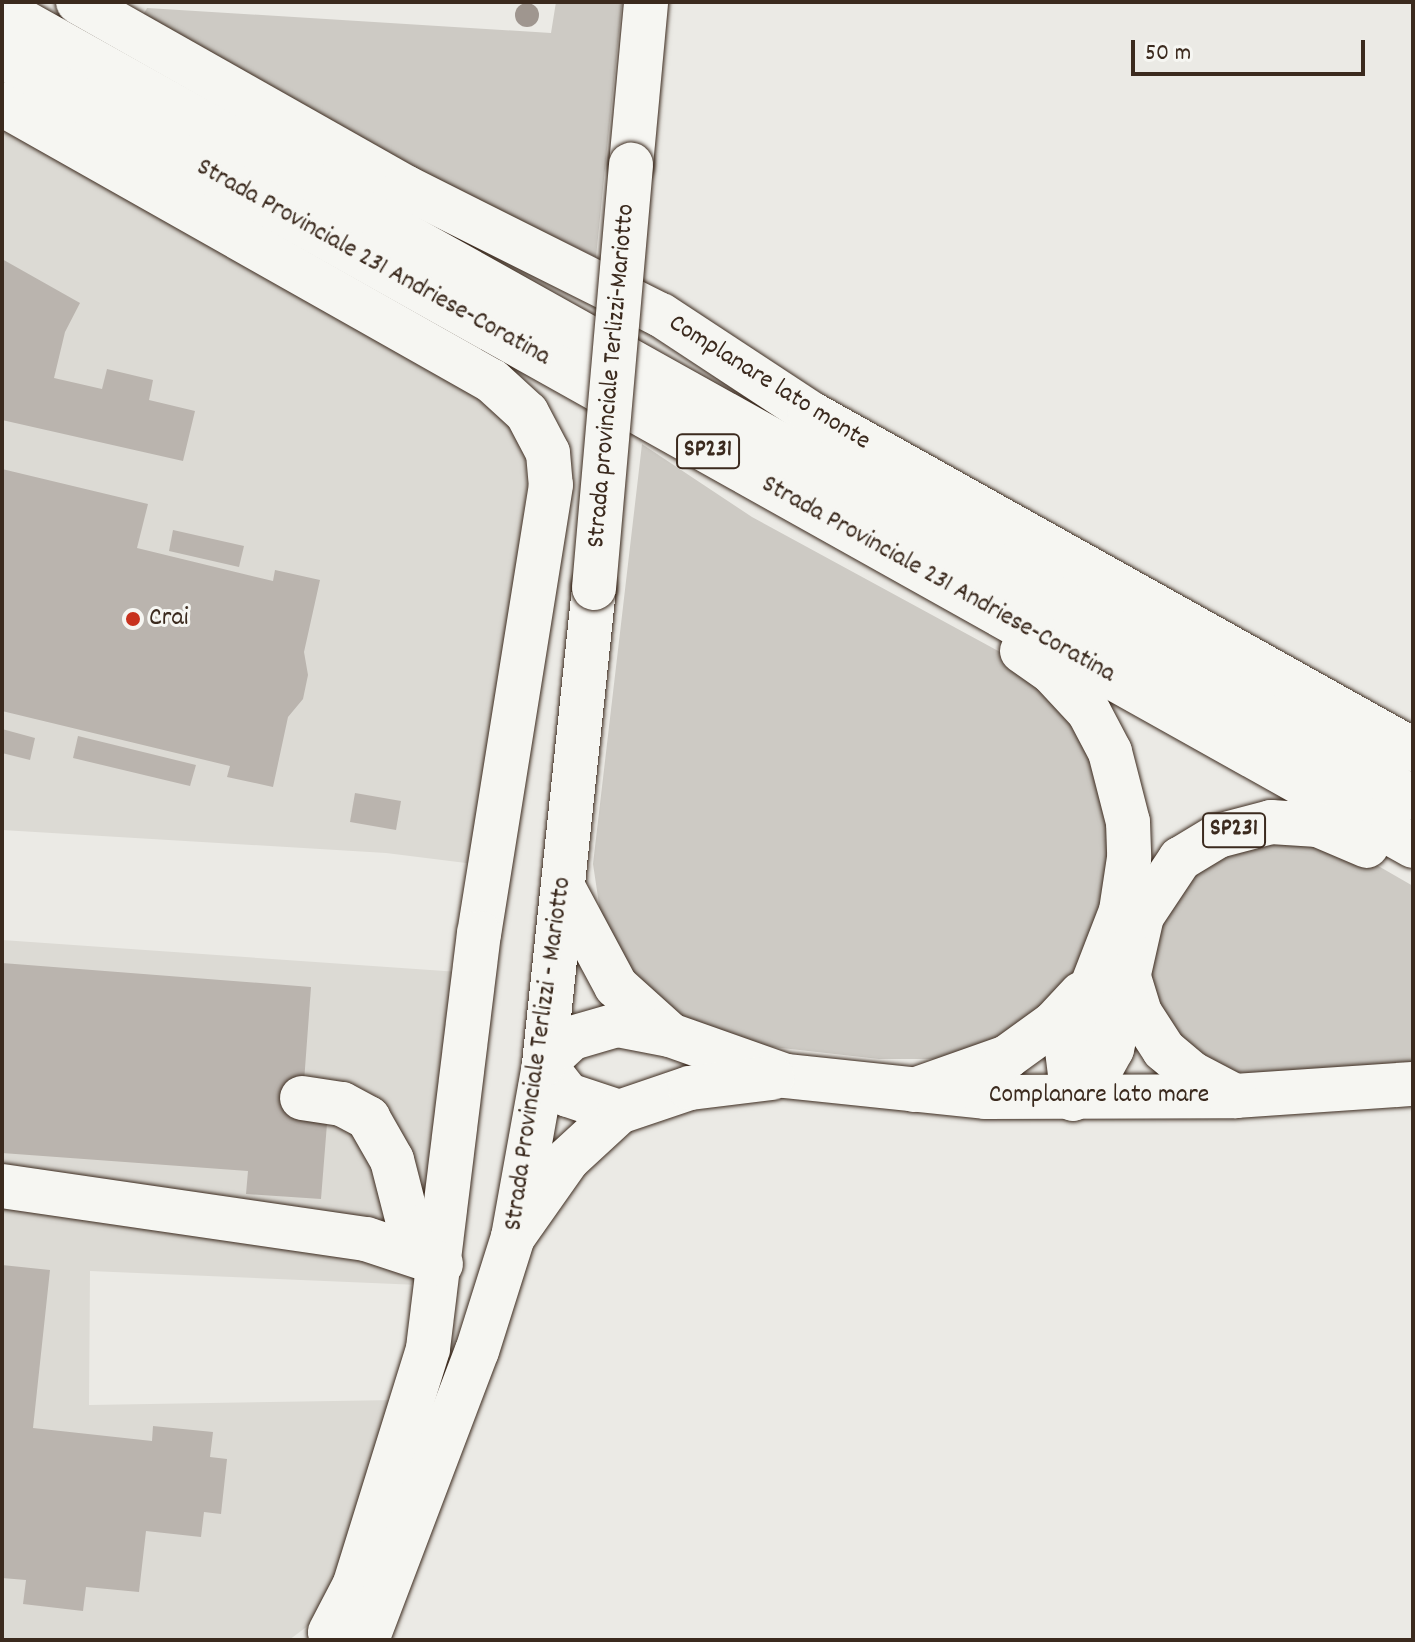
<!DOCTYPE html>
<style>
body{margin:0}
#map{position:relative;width:1415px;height:1642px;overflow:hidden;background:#ebeae5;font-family:Dekko,sans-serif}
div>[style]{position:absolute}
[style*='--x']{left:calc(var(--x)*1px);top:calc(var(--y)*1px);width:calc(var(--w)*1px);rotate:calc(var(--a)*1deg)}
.built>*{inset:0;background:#dcdad4}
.green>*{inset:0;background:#cdcac4}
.building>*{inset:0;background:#bab4ae}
.roads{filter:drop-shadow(0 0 2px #3b2a1e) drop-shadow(0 0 2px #3b2a1e)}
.minor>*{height:44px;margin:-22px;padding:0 22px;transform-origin:22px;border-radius:22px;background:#f6f6f2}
.major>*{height:44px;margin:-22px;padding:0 22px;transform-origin:22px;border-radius:22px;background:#f6f6f2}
.highway>*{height:44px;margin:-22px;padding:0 22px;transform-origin:22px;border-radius:22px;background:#f6f6f2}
.bridges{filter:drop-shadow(0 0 2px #3b2a1e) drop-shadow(0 0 2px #3b2a1e)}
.major-bridge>*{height:44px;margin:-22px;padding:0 22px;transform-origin:22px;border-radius:22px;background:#f6f6f2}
.trees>*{width:24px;height:24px;margin:-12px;border-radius:50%;background:#9f968f}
.dots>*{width:22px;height:22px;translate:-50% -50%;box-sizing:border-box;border:4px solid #f6f6f2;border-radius:50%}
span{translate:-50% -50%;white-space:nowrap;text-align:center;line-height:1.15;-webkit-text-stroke:6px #f6f6f2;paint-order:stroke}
.shield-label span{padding:2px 6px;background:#f6f6f2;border:2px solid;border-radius:6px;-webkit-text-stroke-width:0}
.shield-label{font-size:24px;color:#3b2a1e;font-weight:700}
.street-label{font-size:26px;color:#3b2a1e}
.poi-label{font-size:26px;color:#3b2a1e}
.left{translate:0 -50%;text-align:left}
.frame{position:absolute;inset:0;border:4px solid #3b2a1e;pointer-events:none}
.scale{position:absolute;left:1131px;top:40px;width:234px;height:36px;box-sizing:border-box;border:4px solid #3b2a1e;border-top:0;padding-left:10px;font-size:24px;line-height:28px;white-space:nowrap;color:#3b2a1e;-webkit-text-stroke:6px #f6f6f2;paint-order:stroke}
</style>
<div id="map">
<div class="built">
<i style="clip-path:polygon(2px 122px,478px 392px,512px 427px,525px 456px,527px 487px,474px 864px,386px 853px,2px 830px)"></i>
<i style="clip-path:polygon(2px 940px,459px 972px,419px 1285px,90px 1271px,89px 1405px,398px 1400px,342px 1583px,317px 1619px,289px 1640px,2px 1640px)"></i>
</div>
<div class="green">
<i style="clip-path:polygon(556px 2px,622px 2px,596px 257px,408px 167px,142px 17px,147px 8px,551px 33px)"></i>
<i style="clip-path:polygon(642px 444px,752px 517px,1022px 664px,1079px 719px,1101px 775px,1112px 877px,1085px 962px,1051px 1005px,997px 1046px,942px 1059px,879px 1059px,730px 1042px,688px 1024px,624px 965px,602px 924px,593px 864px)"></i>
<i style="clip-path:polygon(1272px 835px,1361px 856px,1413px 886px,1413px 1064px,1251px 1074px,1218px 1069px,1183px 1047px,1154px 1004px,1145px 971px,1150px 927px,1201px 863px)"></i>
</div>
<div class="building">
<i style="clip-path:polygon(2px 259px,80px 303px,65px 332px,54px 378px,102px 389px,107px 369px,153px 380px,149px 400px,195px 411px,183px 461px,2px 420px)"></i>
<i style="clip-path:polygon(2px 469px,148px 504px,137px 548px,273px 581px,275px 570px,320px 580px,304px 652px,308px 675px,303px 699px,288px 717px,273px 787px,227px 777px,230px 766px,2px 711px)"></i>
<i style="clip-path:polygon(173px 530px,244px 546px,239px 567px,169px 551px)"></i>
<i style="clip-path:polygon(2px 729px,35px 738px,30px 760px,2px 753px)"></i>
<i style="clip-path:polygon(78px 736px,196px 765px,190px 786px,73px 758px)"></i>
<i style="clip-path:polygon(355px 793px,401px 801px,396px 830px,350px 822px)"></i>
<i style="clip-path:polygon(2px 963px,311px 987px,302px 1109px,328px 1111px,321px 1199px,246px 1194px,248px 1171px,2px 1153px)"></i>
<i style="clip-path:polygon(2px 1265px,50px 1270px,33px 1428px,152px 1441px,153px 1426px,213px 1432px,210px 1457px,227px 1459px,221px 1514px,204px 1512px,201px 1537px,146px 1531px,139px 1592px,86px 1587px,83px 1611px,23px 1604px,26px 1580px,2px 1578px)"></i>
</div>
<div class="roads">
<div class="minor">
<i style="--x:78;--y:2;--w:376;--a:29.5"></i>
<i style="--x:405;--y:187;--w:286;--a:26.6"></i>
<i style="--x:661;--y:315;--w:178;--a:33.3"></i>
<i style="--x:810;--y:413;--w:691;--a:29.2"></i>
<i style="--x:2;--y:104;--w:563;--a:29.48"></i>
<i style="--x:492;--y:381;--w:47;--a:42.4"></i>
<i style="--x:527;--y:413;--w:45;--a:62.3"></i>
<i style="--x:548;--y:453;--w:32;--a:85"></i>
<i style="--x:551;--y:485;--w:454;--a:99.1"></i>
<i style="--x:479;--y:933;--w:419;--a:97"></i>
<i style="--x:428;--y:1349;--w:248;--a:107.3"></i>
<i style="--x:354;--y:1586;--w:52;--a:117.6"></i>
<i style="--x:565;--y:891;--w:108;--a:61.8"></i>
<i style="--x:616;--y:986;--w:70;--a:42.1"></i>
<i style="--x:302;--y:1098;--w:40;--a:8.5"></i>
<i style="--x:342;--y:1104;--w:30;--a:28"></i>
<i style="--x:368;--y:1118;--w:48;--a:60.3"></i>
<i style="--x:392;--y:1160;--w:68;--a:75.6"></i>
<i style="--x:409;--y:1226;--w:27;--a:88"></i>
<i style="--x:619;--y:1112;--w:54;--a:-161.6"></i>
<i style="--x:568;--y:1095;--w:39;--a:-128"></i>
<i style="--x:544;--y:1064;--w:38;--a:-43"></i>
<i style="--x:572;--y:1038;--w:47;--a:-16.1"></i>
<i style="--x:617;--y:1025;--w:54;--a:10.7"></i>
<i style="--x:670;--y:1035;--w:123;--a:19.5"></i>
<i style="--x:786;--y:1076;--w:200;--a:6"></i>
<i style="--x:985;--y:1097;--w:250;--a:-0.2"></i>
<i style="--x:1235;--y:1096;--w:178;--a:-3.9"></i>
<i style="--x:2;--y:1186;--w:368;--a:8.3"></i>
<i style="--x:366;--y:1239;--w:79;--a:18.4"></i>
<i style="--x:513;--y:1237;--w:95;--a:-54.8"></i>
<i style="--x:568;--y:1159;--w:69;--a:-42.7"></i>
<i style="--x:619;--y:1112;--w:75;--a:-18.7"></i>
<i style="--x:690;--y:1088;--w:83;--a:-7"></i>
</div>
<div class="major">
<i style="--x:631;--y:165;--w:164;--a:-84.7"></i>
<i style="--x:367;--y:1640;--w:309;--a:-69.2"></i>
<i style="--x:477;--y:1351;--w:120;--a:-72.5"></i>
<i style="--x:513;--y:1237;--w:176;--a:-79.8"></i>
<i style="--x:544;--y:1064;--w:479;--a:-84"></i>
</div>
<div class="highway">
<i style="--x:2;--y:10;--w:1616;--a:29.18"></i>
<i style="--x:2;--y:56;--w:1617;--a:29.24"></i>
<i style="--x:1022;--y:651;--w:37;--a:35"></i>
<i style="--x:1052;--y:672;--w:54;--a:47.2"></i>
<i style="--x:1089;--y:712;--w:45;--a:62.3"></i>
<i style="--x:1110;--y:752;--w:72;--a:75.6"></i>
<i style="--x:1128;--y:822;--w:36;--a:88"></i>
<i style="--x:1129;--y:858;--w:54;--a:98.6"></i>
<i style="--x:1121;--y:911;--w:149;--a:111.2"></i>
<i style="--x:1067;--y:1050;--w:49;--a:83"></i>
<i style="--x:1073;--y:1099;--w:35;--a:-45"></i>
<i style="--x:1098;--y:1074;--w:29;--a:-61"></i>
<i style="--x:1112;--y:1049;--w:136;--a:-77.3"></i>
<i style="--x:1142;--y:916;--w:69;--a:-56.3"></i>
<i style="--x:1180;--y:859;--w:44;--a:-31.2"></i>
<i style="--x:1218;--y:836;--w:55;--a:-14.8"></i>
<i style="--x:1271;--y:822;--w:47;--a:3.7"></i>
<i style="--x:1318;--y:825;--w:53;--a:23.2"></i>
<i style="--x:1128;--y:974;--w:41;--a:72.9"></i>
<i style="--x:1140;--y:1013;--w:44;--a:57"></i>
<i style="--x:1164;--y:1050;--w:35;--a:40"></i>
<i style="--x:1191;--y:1073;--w:50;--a:27.6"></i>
<i style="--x:914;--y:1090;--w:99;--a:-19.5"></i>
<i style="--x:1007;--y:1057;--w:58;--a:-35.9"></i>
<i style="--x:1054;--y:1023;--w:40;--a:-47"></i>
</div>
</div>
<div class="bridges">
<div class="major-bridge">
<i style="--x:594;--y:588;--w:425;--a:-85"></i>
</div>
</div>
<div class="trees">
<i style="left:527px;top:15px"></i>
</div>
<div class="dots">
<i style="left:133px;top:619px;background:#c8321e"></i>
</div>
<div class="shield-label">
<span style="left:708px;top:451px">SP231</span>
<span style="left:1234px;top:830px">SP231</span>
</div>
<div class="street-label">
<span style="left:373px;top:263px;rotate:29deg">Strada Provinciale 231 Andriese-Coratina</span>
<span style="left:612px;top:376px;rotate:-85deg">Strada provinciale Terlizzi-Mariotto</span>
<span style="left:769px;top:383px;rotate:32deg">Complanare lato monte</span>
<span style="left:938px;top:580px;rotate:29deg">Strada Provinciale 231 Andriese-Coratina</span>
<span style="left:539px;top:1054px;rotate:-82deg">Strada Provinciale Terlizzi - Mariotto</span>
<span style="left:1099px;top:1096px">Complanare lato mare</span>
</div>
<div class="poi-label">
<span class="left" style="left:149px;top:619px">Crai</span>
</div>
<div class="frame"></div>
<div class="scale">50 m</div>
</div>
